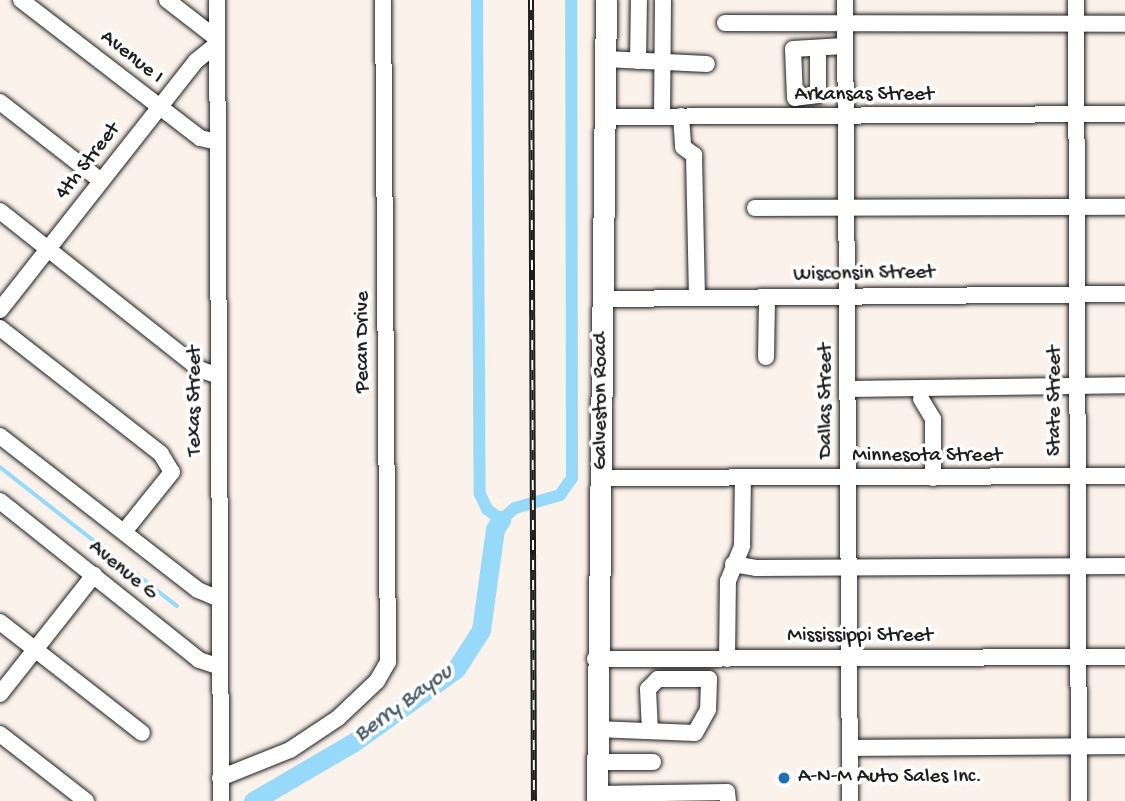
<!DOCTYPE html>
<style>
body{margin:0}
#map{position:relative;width:1125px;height:801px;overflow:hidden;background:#fcf2ec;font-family:"Gochi Hand",sans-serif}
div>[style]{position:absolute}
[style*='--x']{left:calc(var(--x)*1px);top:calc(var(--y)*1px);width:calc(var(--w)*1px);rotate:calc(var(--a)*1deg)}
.stream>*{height:3.5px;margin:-1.75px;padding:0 1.75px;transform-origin:1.75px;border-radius:1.75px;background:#97d9f9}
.canal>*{height:12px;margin:-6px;padding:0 6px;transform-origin:6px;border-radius:6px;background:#97d9f9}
.river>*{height:19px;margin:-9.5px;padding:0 9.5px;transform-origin:9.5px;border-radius:9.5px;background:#97d9f9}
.roads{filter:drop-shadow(0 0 2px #1c1c1c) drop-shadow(0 0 2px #1c1c1c)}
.minor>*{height:16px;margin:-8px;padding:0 8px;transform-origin:8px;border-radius:8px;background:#fff}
.major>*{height:21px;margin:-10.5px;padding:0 10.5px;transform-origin:10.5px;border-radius:10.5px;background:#fff}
.rail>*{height:6px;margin-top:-3px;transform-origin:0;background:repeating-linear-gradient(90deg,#fff 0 10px,#1c1c1c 0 20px);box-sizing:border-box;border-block:2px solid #1c1c1c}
.dots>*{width:19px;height:19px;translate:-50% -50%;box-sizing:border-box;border:4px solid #fff;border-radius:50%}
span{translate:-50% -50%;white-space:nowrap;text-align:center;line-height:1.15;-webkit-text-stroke:7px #fff;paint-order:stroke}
.street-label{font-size:21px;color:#1c1c1c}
.poi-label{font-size:21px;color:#1c1c1c}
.left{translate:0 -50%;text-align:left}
.water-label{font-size:23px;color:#475e69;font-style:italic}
</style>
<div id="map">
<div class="stream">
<i style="--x:0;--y:467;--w:225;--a:38.1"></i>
</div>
<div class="canal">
<i style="--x:477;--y:0;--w:494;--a:89.7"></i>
<i style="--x:480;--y:494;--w:17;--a:65"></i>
<i style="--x:487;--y:509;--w:18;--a:38"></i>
<i style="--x:501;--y:520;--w:18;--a:-41"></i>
<i style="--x:515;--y:508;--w:47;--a:-16.1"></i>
<i style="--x:560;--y:495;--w:21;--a:-55"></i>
<i style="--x:572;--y:478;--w:478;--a:-90.1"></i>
</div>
<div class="river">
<i style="--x:253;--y:801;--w:117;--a:-30.3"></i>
<i style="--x:354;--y:742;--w:125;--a:-35.6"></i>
<i style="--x:456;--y:669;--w:46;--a:-57.3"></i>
<i style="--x:481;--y:630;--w:102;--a:-82.1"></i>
<i style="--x:495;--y:529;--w:11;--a:-56"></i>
</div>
<div class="roads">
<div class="minor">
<i style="--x:21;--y:0;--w:226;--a:37.6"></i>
<i style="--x:200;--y:138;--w:18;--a:13"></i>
<i style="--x:167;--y:0;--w:62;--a:37.8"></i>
<i style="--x:217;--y:0;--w:801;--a:89.71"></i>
<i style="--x:845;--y:0;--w:801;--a:89.64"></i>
<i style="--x:1076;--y:0;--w:801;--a:89.79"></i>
<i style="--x:725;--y:23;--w:400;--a:0.1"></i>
<i style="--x:818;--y:48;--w:47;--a:90"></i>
<i style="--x:818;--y:95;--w:23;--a:173"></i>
<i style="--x:795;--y:98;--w:49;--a:-92.3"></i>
<i style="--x:793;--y:49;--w:51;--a:-3.4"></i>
<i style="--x:605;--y:59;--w:102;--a:2.8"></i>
<i style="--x:638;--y:61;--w:61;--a:-89.1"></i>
<i style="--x:0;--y:102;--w:128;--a:38"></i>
<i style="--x:662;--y:116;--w:116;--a:-89.5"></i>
<i style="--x:681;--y:116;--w:31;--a:86"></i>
<i style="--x:683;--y:147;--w:14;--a:36"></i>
<i style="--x:694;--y:155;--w:143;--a:88.8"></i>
<i style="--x:603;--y:117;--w:522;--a:-0.33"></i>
<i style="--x:755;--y:208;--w:370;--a:-0.2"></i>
<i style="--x:0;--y:211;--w:254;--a:38.4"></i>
<i style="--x:199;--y:369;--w:20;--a:20"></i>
<i style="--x:603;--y:299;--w:522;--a:-0.55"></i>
<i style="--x:0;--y:310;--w:317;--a:-51.8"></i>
<i style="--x:196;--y:61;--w:26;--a:-39"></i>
<i style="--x:0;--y:328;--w:204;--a:38"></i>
<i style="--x:161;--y:454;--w:21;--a:59"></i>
<i style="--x:172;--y:472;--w:77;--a:128.7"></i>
<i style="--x:766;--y:357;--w:60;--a:-89"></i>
<i style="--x:848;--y:389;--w:277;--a:-0.8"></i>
<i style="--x:921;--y:399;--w:23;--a:59"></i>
<i style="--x:933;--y:419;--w:59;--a:90"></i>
<i style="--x:0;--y:436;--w:251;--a:37.9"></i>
<i style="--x:198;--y:590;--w:21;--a:23"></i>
<i style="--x:602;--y:478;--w:523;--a:-0.22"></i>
<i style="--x:0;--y:501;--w:255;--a:38.6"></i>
<i style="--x:199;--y:660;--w:22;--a:18"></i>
<i style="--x:733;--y:564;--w:23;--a:10"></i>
<i style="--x:756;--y:568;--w:369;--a:-0.3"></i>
<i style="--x:0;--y:622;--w:180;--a:38"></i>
<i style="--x:595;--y:659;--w:530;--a:-0.22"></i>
<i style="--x:727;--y:659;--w:78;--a:-89.3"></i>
<i style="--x:728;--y:581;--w:38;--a:-68"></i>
<i style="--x:742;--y:546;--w:68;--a:-89.2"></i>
<i style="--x:0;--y:694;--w:152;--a:-51.7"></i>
<i style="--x:596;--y:729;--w:99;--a:2.3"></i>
<i style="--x:695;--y:733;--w:26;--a:-61"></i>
<i style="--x:708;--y:710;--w:31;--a:-88"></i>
<i style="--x:709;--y:679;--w:51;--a:180"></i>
<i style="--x:658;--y:679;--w:14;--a:135"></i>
<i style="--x:648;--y:689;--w:42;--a:87.3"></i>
<i style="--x:0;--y:734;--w:109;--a:37.9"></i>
<i style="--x:850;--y:748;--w:275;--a:-0.4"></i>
<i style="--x:596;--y:762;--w:57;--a:0"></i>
<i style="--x:220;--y:778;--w:75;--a:-21.8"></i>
<i style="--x:290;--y:750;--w:58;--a:-33.7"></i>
<i style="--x:338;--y:718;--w:54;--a:-43.5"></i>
<i style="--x:377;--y:681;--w:22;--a:-60"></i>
<i style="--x:388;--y:662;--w:662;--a:-90.43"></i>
<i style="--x:596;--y:794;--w:131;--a:-0.9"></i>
<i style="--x:727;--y:792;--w:9;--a:84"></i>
</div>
<div class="major">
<i style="--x:597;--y:801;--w:801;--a:-89.36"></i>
</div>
</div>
<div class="rail">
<i style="--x:531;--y:0;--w:801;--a:89.79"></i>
</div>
<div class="dots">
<i style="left:784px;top:778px;background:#1f6fb2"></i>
</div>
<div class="street-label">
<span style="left:131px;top:58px;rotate:38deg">Avenue I</span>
<span style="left:864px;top:96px">Arkansas Street</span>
<span style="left:89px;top:162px;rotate:-52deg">4th Street</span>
<span style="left:864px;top:275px;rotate:-1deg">Wisconsin Street</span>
<span style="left:364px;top:342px;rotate:-90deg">Pecan Drive</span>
<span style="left:196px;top:401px;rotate:-90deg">Texas Street</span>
<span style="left:602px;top:401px;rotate:-90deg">Galveston Road</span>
<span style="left:827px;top:401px;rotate:-90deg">Dallas Street</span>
<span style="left:1056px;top:401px;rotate:-90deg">State Street</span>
<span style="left:927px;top:457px">Minnesota Street</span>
<span style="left:122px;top:571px;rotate:39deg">Avenue G</span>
<span style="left:860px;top:637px">Mississippi Street</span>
</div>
<div class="poi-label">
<span class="left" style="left:798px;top:778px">A-N-M Auto Sales Inc.</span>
</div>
<div class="water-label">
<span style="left:404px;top:704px;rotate:-36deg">Berry Bayou</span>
</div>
</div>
